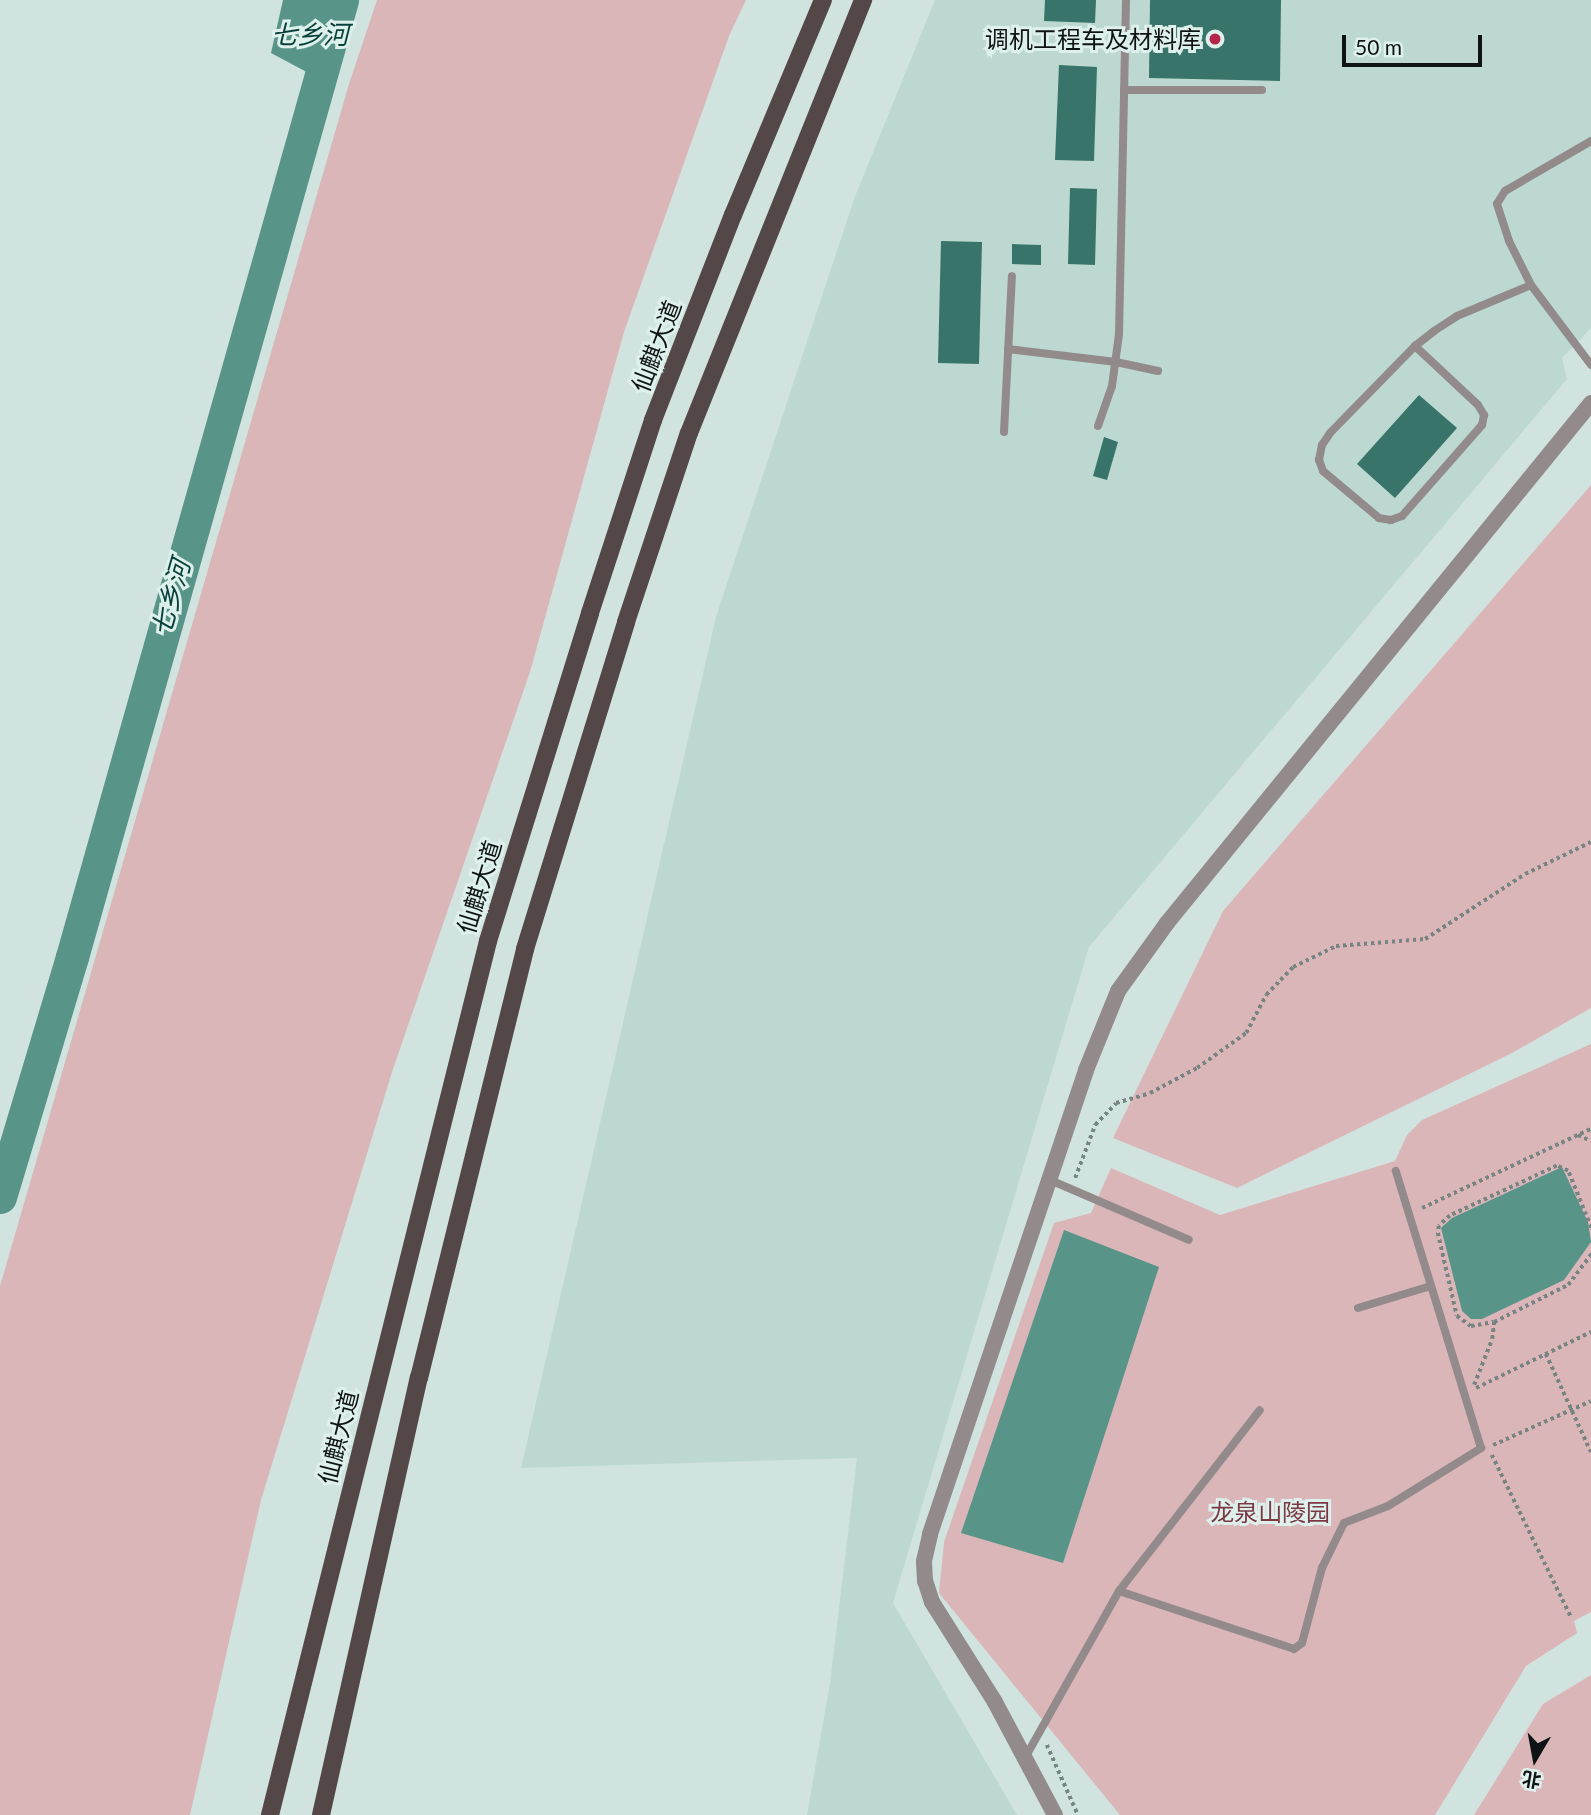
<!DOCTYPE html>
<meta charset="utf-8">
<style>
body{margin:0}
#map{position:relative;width:1591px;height:1815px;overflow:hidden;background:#d1e3df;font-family:Lato,"Noto Sans SC",sans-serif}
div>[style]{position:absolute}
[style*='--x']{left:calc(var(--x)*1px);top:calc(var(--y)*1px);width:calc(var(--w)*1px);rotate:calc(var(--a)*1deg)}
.built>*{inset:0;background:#bdd8d1}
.green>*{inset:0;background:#dab6b9}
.water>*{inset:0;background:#599489}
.river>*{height:33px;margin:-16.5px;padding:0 16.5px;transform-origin:16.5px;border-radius:16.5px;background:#599489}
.building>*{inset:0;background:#387469}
.path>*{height:3.5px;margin-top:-1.75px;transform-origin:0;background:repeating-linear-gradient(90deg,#788482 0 3.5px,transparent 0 7px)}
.lane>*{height:8px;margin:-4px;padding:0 4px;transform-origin:4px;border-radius:4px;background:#928a8b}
.street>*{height:16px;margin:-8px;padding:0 8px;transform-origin:8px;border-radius:8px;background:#928a8b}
.primary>*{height:18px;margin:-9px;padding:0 9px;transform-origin:9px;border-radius:9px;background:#534748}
.dots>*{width:19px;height:19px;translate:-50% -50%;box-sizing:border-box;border:4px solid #def0ec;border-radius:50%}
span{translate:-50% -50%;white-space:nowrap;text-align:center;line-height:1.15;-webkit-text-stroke:6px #def0ec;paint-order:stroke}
.poi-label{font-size:24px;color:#0e1413}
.right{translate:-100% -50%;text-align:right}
.street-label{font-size:24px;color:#0e1413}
.park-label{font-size:24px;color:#7c3843}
.water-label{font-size:26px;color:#084139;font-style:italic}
.north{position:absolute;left:1500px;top:1724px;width:70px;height:70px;-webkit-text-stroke:5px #def0ec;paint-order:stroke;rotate:190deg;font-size:19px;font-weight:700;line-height:28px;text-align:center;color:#0e1413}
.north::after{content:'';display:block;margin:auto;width:24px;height:32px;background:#0e1413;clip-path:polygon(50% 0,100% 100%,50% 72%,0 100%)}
.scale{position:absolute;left:1342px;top:35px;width:140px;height:32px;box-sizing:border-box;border:4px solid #0e1413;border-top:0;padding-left:9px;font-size:21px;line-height:24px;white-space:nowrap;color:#0e1413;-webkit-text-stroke:5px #def0ec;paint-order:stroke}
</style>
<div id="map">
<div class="built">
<i style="clip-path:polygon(935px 0,1591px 0,1591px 328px,1562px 358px,1567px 379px,1089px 947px,893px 1603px,1017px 1815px,807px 1815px,830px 1683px,857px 1458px,521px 1468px,716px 617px,854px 199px)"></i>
</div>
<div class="green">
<i style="clip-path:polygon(377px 0,746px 0,729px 36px,624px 332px,530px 672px,392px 1072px,261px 1500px,190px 1815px,0 1815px,0 1286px,349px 84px)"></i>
<i style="clip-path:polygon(1591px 485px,1591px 1008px,1512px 1053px,1237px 1188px,1113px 1138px,1223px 911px)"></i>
<i style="clip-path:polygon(1591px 1044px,1591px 1612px,1574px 1621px,1577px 1633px,1526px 1666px,1435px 1815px,1120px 1815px,939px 1593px,944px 1542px,1054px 1223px,1091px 1213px,1111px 1168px,1220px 1215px,1395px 1161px,1407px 1135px,1422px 1120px)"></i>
<i style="clip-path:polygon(1591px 1675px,1591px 1815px,1474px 1815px,1543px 1704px)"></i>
</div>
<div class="water">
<i style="clip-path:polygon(283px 0,350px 0,331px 85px,271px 53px)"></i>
<i style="clip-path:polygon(1562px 1167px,1588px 1222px,1591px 1242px,1564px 1280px,1482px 1319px,1471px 1319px,1462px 1311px,1441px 1228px,1452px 1218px)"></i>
<i style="clip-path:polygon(1064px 1230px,1159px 1267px,1063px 1563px,961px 1533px)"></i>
</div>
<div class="river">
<i style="--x:0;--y:1197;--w:251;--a:-73.3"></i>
<i style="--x:72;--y:957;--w:994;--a:-74.24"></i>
</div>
<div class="building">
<i style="clip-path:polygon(1045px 0,1096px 0,1095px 23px,1044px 21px)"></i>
<i style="clip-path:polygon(1150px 0,1281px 0,1280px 81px,1149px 78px)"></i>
<i style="clip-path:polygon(1059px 65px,1097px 67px,1094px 161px,1055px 160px)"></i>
<i style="clip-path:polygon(1070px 188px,1097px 189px,1095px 265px,1068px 264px)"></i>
<i style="clip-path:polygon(941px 241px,982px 242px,979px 364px,938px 363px)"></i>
<i style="clip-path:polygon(1012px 244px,1041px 245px,1041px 265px,1012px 264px)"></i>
<i style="clip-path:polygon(1419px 395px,1457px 428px,1395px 498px,1357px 464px)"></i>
<i style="clip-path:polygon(1104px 437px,1118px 442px,1107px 480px,1093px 476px)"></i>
</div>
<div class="path">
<i style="--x:1578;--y:1135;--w:14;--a:25"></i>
<i style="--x:1075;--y:1178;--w:57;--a:-69.3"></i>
<i style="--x:1095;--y:1125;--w:30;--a:-46"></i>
<i style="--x:1116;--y:1103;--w:35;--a:-16"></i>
<i style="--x:1150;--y:1093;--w:53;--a:-28"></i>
<i style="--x:1197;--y:1068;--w:60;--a:-35.5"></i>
<i style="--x:1246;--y:1033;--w:43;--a:-62.2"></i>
<i style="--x:1266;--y:995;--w:39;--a:-46"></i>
<i style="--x:1293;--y:967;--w:48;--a:-26"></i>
<i style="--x:1336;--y:946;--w:89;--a:-4.5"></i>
<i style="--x:1425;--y:939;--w:119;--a:-33"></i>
<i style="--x:1525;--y:874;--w:73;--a:-25.9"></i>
<i style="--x:1422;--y:1208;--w:187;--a:-25.1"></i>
<i style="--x:1591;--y:1228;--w:61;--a:-112"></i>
<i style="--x:1568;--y:1171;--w:12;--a:-156"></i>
<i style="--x:1557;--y:1166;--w:118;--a:155"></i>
<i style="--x:1450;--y:1216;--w:15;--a:138"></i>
<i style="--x:1439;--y:1226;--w:7;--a:98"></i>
<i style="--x:1438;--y:1233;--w:85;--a:77.1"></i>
<i style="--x:1457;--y:1316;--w:17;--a:36"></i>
<i style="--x:1471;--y:1326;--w:23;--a:-10"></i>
<i style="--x:1494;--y:1322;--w:83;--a:-26.6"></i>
<i style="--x:1568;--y:1285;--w:39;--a:-53"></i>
<i style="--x:1546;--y:1354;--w:108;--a:65.3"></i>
<i style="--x:1474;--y:1385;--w:49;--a:-68.6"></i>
<i style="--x:1492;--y:1339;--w:17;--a:-83"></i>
<i style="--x:1476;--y:1388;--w:128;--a:-26"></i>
<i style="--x:1493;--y:1445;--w:107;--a:-24.2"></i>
<i style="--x:1492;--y:1455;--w:180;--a:64"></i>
<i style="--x:1047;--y:1745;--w:77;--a:66.1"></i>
</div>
<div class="lane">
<i style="--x:1124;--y:90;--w:138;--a:0"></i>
<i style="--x:1591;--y:141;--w:99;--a:149.8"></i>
<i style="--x:1505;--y:191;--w:15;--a:122"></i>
<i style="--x:1497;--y:204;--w:39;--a:72"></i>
<i style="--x:1509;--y:241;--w:49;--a:63.4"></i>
<i style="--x:1531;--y:285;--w:100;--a:53.1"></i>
<i style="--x:1415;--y:346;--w:86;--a:43.1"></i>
<i style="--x:1478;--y:405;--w:12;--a:59"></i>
<i style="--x:1484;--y:415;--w:10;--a:101"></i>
<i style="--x:1482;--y:425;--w:121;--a:131.3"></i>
<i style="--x:1402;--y:516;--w:12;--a:160"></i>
<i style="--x:1391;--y:520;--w:12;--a:-171"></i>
<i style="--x:1379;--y:518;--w:73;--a:-140"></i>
<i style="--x:1323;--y:471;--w:12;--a:-110"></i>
<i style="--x:1319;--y:460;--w:15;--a:-79"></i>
<i style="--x:1322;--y:445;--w:14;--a:-56"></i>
<i style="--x:1330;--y:433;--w:122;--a:-45.7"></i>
<i style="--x:1415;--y:346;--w:24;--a:-38"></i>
<i style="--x:1434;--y:331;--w:27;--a:-33"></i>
<i style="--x:1457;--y:316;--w:80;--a:-22.7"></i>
<i style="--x:1008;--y:349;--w:109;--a:6.9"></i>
<i style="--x:1116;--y:362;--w:43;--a:12.1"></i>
<i style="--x:1098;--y:426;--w:42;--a:-70.7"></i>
<i style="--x:1112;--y:386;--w:52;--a:-82.3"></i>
<i style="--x:1119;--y:334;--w:334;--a:-88.8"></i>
<i style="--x:1004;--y:432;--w:156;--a:-87.1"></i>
<i style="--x:1050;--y:1180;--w:151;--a:23.3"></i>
<i style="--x:1358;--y:1308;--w:76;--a:-16.8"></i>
<i style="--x:1119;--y:1591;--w:184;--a:18.3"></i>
<i style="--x:1294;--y:1649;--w:10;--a:-37"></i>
<i style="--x:1302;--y:1643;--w:78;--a:-75.1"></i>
<i style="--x:1322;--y:1568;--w:50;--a:-63.9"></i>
<i style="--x:1344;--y:1523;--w:47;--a:-21.1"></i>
<i style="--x:1388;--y:1506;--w:110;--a:-31.9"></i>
<i style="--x:1481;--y:1448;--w:290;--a:-107.1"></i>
<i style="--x:1026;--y:1756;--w:189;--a:-60.6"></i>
<i style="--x:1119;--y:1591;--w:229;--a:-52.1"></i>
</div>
<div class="street">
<i style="--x:1055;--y:1815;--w:128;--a:-118"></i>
<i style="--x:995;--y:1702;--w:118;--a:-122.2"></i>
<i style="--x:932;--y:1602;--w:22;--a:-108"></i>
<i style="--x:925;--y:1581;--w:20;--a:-93"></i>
<i style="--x:924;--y:1561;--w:28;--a:-77"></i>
<i style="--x:930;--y:1534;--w:490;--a:-71.4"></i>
<i style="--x:1086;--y:1070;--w:85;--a:-67.9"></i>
<i style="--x:1118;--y:991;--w:84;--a:-54.2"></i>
<i style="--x:1167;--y:923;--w:671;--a:-50.81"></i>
</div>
<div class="primary">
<i style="--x:270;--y:1815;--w:901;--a:-75.99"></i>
<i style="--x:488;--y:941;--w:343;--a:-72.7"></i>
<i style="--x:590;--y:613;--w:203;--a:-71.9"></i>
<i style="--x:653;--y:420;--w:220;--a:-68.7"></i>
<i style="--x:733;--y:215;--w:233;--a:-67.3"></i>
<i style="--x:321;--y:1815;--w:448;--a:-77.4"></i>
<i style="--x:419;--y:1378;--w:442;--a:-76.1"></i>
<i style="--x:525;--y:949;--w:342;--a:-72.8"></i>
<i style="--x:626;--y:622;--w:199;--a:-71.6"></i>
<i style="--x:689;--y:433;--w:467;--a:-68.1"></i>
</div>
<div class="dots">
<i style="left:1215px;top:39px;background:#b52449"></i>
</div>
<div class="poi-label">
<span class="right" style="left:1201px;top:39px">调机工程车及材料库</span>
</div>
<div class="street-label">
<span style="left:656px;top:346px;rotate:-69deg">仙麒大道</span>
<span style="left:479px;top:887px;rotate:-73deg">仙麒大道</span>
<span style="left:338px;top:1437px;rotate:-76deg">仙麒大道</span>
</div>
<div class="park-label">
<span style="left:1270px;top:1512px">龙泉山陵园</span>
</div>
<div class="water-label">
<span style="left:310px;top:35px">七乡河</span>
<span style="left:171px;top:598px;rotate:-74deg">七乡河</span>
</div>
<div class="north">北</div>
<div class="scale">50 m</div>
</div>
